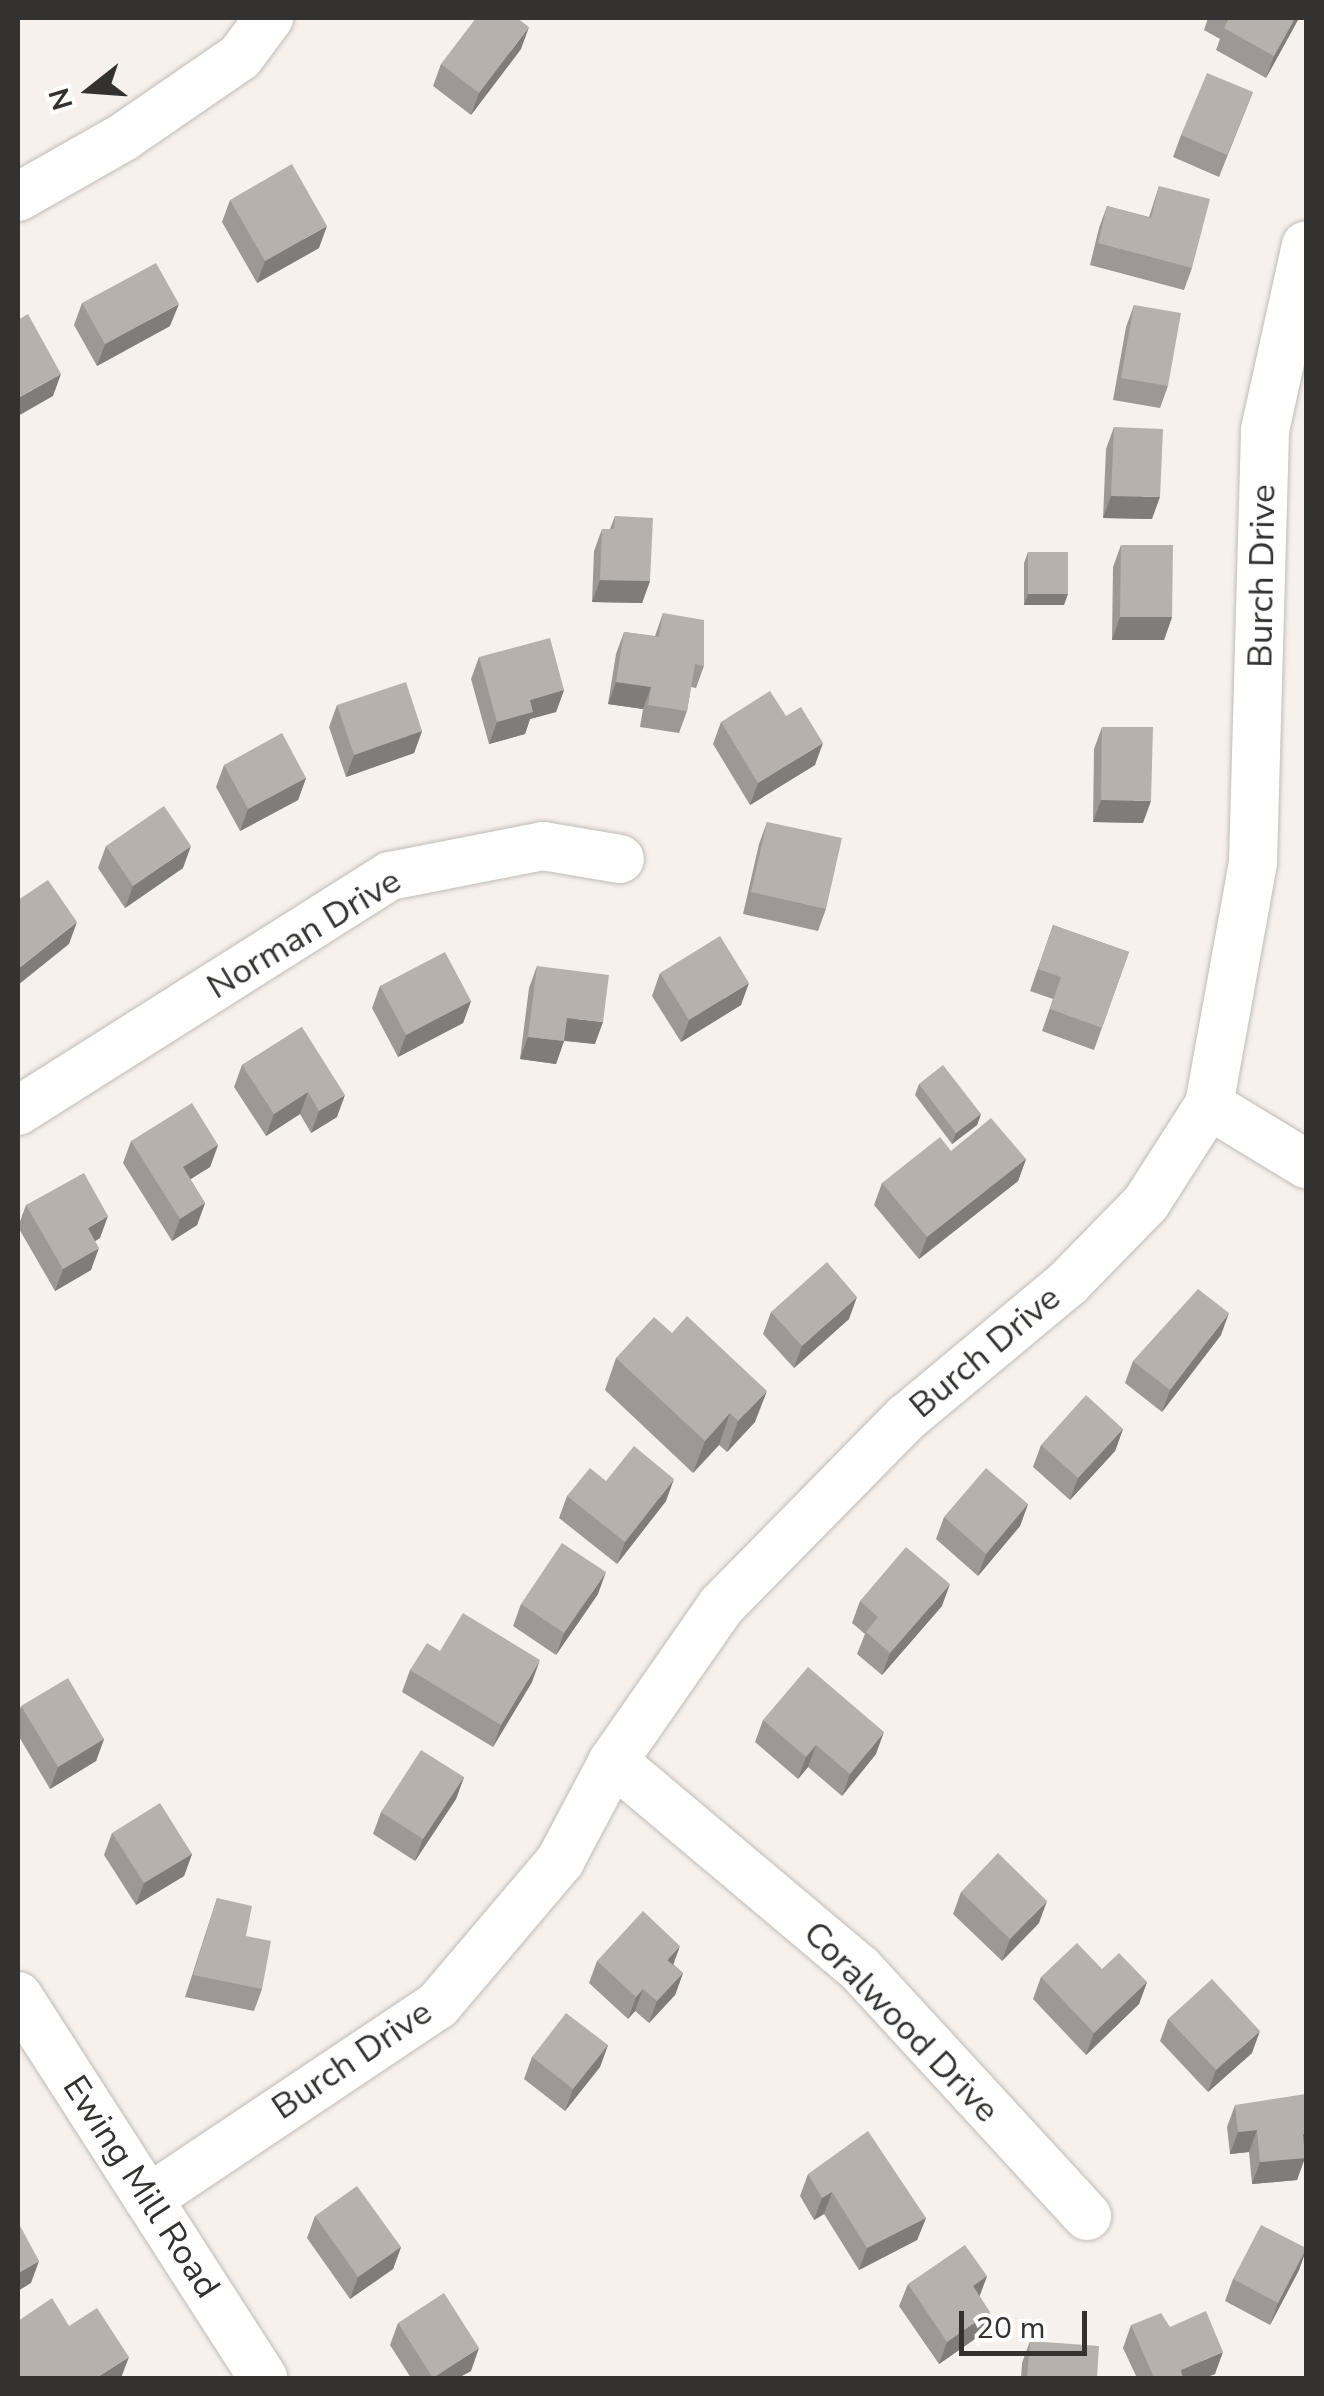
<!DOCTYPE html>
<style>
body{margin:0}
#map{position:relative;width:1324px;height:2396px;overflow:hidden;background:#f6f1ed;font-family:"Nunito Sans",sans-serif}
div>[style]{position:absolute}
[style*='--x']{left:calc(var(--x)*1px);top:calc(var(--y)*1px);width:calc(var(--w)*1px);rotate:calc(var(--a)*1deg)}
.roads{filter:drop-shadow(0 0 2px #c1bbb7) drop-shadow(0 0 2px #c1bbb7)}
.minor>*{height:48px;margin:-24px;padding:0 24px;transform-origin:24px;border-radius:24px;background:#fff}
.wall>*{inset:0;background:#9d9895}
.shaded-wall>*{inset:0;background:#7f7c79}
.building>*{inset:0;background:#b6b1ad}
span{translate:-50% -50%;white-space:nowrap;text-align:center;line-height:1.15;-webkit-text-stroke:8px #fff;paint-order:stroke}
.street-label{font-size:35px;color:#343230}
.frame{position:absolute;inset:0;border:20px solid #343230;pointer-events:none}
.north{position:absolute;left:40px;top:40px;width:100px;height:100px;-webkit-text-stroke:8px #fff;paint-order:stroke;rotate:253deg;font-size:28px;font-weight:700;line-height:40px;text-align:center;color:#343230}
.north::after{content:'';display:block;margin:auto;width:35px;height:45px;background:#343230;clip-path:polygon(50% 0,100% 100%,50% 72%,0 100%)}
.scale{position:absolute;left:959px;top:2311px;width:128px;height:45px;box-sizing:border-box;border:5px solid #343230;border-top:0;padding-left:12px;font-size:30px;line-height:35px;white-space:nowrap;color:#343230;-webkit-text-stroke:8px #fff;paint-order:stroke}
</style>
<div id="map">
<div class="roads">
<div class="minor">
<i style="--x:18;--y:197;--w:120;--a:-29.6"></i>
<i style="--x:122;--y:138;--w:143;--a:-34.5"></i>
<i style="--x:240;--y:57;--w:49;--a:-53.4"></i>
<i style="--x:1209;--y:1105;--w:114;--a:31.3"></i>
<i style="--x:18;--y:1111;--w:440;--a:-32.3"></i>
<i style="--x:390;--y:876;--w:156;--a:-11.1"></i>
<i style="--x:543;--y:846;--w:78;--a:9.6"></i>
<i style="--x:613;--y:1761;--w:322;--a:40.1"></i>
<i style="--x:859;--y:1968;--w:337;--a:47.4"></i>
<i style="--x:18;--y:1996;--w:454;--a:57.3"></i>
<i style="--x:148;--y:2199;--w:349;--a:-33.8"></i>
<i style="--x:438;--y:2005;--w:189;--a:-49.7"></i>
<i style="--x:560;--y:1861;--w:113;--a:-62.1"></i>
<i style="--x:613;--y:1761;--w:189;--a:-55.1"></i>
<i style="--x:721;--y:1606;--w:264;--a:-45.5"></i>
<i style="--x:906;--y:1418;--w:211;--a:-39.8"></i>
<i style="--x:1068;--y:1283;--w:112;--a:-45.7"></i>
<i style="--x:1146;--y:1203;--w:117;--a:-57.3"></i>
<i style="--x:1209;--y:1105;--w:247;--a:-79.7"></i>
<i style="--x:1253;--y:862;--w:432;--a:-88.4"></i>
<i style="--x:1265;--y:430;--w:189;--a:-77.5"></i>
</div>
</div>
<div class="wall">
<i style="clip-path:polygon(1208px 18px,1299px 18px,1266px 78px,1216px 50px,1220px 39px,1204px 30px)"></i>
<i style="clip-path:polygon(521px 49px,471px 115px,433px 86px,441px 64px)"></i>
<i style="clip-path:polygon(1253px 92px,1219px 177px,1173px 157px,1181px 135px)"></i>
<i style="clip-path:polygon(1159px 186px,1192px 268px,1184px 290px,1090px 265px,1099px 228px,1107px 206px,1149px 217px)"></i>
<i style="clip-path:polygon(230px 200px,319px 248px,257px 283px,222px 222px)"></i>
<i style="clip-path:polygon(82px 303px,170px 326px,97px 366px,74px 325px)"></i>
<i style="clip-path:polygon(1134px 305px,1168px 386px,1160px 408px,1113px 400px,1126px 327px)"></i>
<i style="clip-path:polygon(1114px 427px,1152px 519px,1103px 518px,1106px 449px)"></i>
<i style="clip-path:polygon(615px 516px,650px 581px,642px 603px,592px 602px,594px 551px,602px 529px,610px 529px)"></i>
<i style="clip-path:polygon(1121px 545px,1172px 617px,1164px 640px,1112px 640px,1113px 567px)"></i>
<i style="clip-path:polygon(1028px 552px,1064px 605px,1024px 605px,1024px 563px)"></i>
<i style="clip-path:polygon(663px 613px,704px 666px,696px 688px,691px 687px,687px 711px,679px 733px,640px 727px,643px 709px,608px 704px,616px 654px,624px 632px,655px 636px)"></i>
<i style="clip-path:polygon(479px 657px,564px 690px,556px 712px,530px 719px,525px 734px,489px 744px,471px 679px)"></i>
<i style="clip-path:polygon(337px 705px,422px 731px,414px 753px,346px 777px,329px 727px)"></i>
<i style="clip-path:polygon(721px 722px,815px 765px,750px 805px,713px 744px)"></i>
<i style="clip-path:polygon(1102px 727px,1143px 823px,1093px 822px,1094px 749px)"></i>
<i style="clip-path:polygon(224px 765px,306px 778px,298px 800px,240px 831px,216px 787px)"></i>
<i style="clip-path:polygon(767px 822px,826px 909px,818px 931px,743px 914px,759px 844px)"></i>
<i style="clip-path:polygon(106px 846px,183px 868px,125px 908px,98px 868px)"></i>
<i style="clip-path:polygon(1053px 925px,1129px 952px,1094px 1050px,1042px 1031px,1053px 999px,1030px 991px)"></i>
<i style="clip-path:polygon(537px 966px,595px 1044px,564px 1041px,556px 1064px,520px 1059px,529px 988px)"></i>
<i style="clip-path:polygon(660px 973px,741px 1005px,681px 1042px,652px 996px)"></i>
<i style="clip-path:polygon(380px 986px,471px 1001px,463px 1023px,398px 1057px,372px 1008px)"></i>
<i style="clip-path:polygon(302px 1027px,337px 1117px,311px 1133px,300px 1114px,266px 1136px,234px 1087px,242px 1065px)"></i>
<i style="clip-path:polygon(919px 1084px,981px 1114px,977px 1125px,952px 1144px,915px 1095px)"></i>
<i style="clip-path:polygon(131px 1141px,218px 1145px,210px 1167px,190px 1179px,205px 1203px,197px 1225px,172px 1241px,123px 1163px)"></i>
<i style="clip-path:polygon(951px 1151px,1026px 1159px,1018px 1181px,919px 1259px,874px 1205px,882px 1183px)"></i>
<i style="clip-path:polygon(26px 1205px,100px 1238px,95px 1241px,91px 1270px,55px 1291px,18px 1227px)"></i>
<i style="clip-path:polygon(771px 1312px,849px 1319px,794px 1368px,763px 1334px)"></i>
<i style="clip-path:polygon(672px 1333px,755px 1422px,727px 1452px,719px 1445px,693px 1473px,605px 1390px,616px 1358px)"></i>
<i style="clip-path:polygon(1221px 1335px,1162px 1412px,1125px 1383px,1133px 1361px)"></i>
<i style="clip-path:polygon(1123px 1429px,1115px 1451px,1070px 1500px,1033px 1467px,1041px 1445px)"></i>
<i style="clip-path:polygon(606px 1481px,666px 1501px,617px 1564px,559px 1518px,567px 1496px)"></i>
<i style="clip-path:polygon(1028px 1504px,1020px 1526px,978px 1576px,936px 1539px,944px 1517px)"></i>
<i style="clip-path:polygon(598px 1594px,556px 1655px,513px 1626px,521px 1604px)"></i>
<i style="clip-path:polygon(860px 1601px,942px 1606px,882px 1675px,857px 1654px,865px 1634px,852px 1623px)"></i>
<i style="clip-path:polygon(440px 1651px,532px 1682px,493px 1747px,402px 1692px,410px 1670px)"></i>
<i style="clip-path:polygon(21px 1706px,104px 1739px,96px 1761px,50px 1789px,18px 1735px,18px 1716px)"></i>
<i style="clip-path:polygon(763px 1720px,876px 1754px,842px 1796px,808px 1767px,798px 1779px,755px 1742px)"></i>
<i style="clip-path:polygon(464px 1777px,456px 1799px,415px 1861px,373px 1834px,381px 1812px)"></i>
<i style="clip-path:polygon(112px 1833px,192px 1854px,184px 1876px,136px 1905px,104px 1855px)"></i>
<i style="clip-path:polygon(961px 1892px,1039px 1923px,1002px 1961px,953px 1914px)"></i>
<i style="clip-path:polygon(217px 1898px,246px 1936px,262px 1989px,254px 2011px,185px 1997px)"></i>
<i style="clip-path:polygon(597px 1961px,673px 1964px,683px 1973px,675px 1995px,649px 2023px,635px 2011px,628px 2019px,589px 1983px)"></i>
<i style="clip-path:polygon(1102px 1969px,1147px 1982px,1139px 2004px,1086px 2055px,1033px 1999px,1041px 1977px)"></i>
<i style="clip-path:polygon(1168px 2019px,1252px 2053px,1208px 2092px,1160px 2041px)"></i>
<i style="clip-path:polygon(608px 2045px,600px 2067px,565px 2111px,524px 2079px,532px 2057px)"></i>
<i style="clip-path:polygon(1235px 2105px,1305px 2155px,1297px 2180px,1252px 2184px,1249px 2152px,1230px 2154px,1227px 2127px)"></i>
<i style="clip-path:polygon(808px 2174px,926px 2218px,917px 2240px,859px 2270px,824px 2214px,814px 2220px,800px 2196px)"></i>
<i style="clip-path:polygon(315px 2216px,401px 2247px,393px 2269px,350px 2299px,307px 2238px)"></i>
<i style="clip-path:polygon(1306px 2250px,1299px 2270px,1270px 2325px,1225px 2301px,1233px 2279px)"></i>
<i style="clip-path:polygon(987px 2276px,979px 2296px,982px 2334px,939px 2364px,899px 2306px,908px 2284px)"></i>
<i style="clip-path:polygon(398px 2323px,471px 2371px,458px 2378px,411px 2378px,390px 2345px)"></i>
<i style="clip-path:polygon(1131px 2325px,1170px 2327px,1215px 2374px,1204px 2378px,1137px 2378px,1123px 2348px)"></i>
<i style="clip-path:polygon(1030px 2341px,1097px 2378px,1021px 2378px,1022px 2363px)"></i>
</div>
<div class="shaded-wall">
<i style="clip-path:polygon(1295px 18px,1299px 18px,1266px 78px,1274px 56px)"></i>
<i style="clip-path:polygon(529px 27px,521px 49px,471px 115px,479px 93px)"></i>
<i style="clip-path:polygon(327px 226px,319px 248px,257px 283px,265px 261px)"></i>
<i style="clip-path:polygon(179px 304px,170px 326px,97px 366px,105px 344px)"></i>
<i style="clip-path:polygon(61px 374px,53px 396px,18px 416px,18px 398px)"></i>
<i style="clip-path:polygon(1111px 496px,1160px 497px,1152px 519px,1103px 518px)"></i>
<i style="clip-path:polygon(600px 580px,650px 581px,642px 603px,592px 602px)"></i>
<i style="clip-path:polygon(1028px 594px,1068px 594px,1064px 605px,1024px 605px)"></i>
<i style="clip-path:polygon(1120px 617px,1172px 617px,1164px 640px,1112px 640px)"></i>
<i style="clip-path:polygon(616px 682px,651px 687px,643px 709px,608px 704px)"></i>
<i style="clip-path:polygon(564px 690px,556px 712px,530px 719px,525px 734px,489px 744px,497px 722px,530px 700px)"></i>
<i style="clip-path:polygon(422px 731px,414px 753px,346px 777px,354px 755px)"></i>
<i style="clip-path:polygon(823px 743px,815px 765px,750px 805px,758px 783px)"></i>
<i style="clip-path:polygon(306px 778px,298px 800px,240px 831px,248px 809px)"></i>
<i style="clip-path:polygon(1101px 800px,1151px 801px,1143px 823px,1093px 822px)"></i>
<i style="clip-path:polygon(191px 846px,183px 868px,125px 908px,133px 886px)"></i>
<i style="clip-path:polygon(77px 922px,69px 944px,18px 985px,18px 973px,19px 968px)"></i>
<i style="clip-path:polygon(749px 983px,741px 1005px,681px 1042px,689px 1020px)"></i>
<i style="clip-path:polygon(471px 1001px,463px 1023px,398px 1057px,406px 1035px)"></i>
<i style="clip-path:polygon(567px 1018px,603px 1022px,595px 1044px,559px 1040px)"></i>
<i style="clip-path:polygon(528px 1037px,564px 1041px,556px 1064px,520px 1059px)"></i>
<i style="clip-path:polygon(308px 1092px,300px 1114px,266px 1136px,274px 1114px)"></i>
<i style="clip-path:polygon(345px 1095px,337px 1117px,311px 1133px,319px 1111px)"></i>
<i style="clip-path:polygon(981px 1114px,977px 1125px,952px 1144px,956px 1133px)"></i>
<i style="clip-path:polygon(218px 1145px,210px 1167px,175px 1189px,183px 1167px)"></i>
<i style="clip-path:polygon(1026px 1159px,1018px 1181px,919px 1259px,927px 1237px)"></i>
<i style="clip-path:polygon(205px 1203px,197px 1225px,172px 1241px,180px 1219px)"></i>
<i style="clip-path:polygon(108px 1216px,100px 1238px,80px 1250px,88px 1228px)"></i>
<i style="clip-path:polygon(99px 1248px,91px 1270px,55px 1291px,63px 1269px)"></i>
<i style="clip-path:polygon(857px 1297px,849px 1319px,794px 1368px,802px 1346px)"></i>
<i style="clip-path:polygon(1229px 1313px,1221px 1335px,1162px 1412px,1170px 1390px)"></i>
<i style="clip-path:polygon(767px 1391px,755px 1422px,727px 1452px,738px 1421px)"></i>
<i style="clip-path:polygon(730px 1413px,719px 1445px,693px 1473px,705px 1441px)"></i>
<i style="clip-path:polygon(1123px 1429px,1115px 1451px,1070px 1500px,1078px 1478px)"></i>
<i style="clip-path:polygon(674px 1479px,666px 1501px,617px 1564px,625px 1542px)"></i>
<i style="clip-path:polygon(1028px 1504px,1020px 1526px,978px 1576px,986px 1554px)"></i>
<i style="clip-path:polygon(606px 1572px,598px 1594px,556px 1655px,564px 1633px)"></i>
<i style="clip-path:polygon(950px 1584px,942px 1606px,882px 1675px,890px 1653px)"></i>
<i style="clip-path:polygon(540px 1660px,532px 1682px,493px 1747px,501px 1725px)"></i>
<i style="clip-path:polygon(884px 1732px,876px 1754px,842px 1796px,850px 1774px)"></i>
<i style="clip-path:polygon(104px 1739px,96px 1761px,50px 1789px,58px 1767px)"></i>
<i style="clip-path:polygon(816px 1745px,808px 1767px,798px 1779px,806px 1757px)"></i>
<i style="clip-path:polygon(464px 1777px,456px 1799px,415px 1861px,423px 1839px)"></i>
<i style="clip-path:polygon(192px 1854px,184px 1876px,136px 1905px,144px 1883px)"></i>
<i style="clip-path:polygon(1047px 1901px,1039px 1923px,1002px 1961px,1010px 1939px)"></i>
<i style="clip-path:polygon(680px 1946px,672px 1968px,667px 1960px)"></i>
<i style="clip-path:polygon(683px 1973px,675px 1995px,649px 2023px,657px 2001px)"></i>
<i style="clip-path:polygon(1147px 1982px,1139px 2004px,1086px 2055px,1094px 2033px)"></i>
<i style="clip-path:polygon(643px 1989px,635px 2011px,628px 2019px,636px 1997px)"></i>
<i style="clip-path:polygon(1260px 2031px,1252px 2053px,1208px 2092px,1216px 2070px)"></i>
<i style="clip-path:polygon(608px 2045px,600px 2067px,565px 2111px,573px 2089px)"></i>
<i style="clip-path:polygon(1257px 2130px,1249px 2152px,1230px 2154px,1238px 2132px)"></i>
<i style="clip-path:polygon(1306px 2133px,1306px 2154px,1295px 2156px,1303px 2134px)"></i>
<i style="clip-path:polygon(1305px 2158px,1297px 2180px,1252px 2184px,1260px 2162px)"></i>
<i style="clip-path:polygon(832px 2192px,824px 2214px,814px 2220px,822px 2198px)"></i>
<i style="clip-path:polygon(926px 2218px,917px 2240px,859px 2270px,867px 2248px)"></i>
<i style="clip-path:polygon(401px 2247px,393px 2269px,350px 2299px,358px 2277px)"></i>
<i style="clip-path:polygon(1306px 2250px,1299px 2270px,1270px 2325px,1278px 2303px)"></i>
<i style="clip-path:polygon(39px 2261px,31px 2283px,18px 2291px,18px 2273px)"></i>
<i style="clip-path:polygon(987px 2276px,979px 2298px,973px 2286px)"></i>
<i style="clip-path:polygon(990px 2312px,982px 2334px,939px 2364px,947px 2342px)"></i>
<i style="clip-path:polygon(479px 2348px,471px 2371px,458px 2378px,432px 2378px)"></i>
<i style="clip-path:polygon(1223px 2352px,1215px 2374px,1204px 2378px,1178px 2378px,1181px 2370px)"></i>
<i style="clip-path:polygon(129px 2357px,121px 2378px,96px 2378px)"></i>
</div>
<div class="building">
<i style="clip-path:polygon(476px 18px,517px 18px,529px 27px,479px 93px,441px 64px)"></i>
<i style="clip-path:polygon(1229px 18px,1295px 18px,1274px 56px,1224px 28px)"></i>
<i style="clip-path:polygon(1207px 73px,1253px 92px,1227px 155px,1181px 135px)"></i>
<i style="clip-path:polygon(292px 164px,327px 226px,265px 261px,230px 200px)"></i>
<i style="clip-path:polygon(1159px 186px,1210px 199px,1192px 268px,1098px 243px,1107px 206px,1151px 218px)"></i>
<i style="clip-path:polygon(156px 263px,179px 304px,105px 344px,82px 303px)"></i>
<i style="clip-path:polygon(1134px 305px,1181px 313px,1168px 386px,1121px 378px)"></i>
<i style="clip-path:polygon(28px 314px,61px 374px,18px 398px,18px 320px)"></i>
<i style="clip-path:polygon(1114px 427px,1163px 429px,1160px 497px,1111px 496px)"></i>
<i style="clip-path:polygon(615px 516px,653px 518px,650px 581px,600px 580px,602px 529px,614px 529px)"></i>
<i style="clip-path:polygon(1121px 545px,1173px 545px,1172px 617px,1120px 617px)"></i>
<i style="clip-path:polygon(1028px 552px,1068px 552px,1068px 594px,1028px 594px)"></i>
<i style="clip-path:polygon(663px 613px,704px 620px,704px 666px,695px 664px,687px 711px,648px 705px,651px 687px,616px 682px,624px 632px,659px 637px)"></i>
<i style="clip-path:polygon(550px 638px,564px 690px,530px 700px,533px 712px,497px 722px,479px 657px)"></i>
<i style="clip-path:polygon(406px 682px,422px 731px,354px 755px,337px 705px)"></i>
<i style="clip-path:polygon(770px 691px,786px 716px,801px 707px,823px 743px,758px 783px,721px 722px)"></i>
<i style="clip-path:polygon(1102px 727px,1153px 727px,1151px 801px,1101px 800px)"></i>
<i style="clip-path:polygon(282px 733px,306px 778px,248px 809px,224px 765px)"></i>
<i style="clip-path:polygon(164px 806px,191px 846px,133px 886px,106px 846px)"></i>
<i style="clip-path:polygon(767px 822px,842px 838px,826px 909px,751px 892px)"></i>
<i style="clip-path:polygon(48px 880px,77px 922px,19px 968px,18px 965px,18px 900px)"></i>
<i style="clip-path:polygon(1053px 925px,1129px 952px,1102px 1028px,1050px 1009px,1061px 977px,1038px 969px)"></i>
<i style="clip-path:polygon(720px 936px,749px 983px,689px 1020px,660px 973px)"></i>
<i style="clip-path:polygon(445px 952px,471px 1001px,406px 1035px,380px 986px)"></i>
<i style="clip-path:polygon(537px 966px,609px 975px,603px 1022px,567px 1018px,564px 1041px,528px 1037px)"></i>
<i style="clip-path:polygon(302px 1027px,345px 1095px,319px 1111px,308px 1092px,274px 1114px,242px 1065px)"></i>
<i style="clip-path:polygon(943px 1065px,981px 1114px,956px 1133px,919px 1084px)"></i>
<i style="clip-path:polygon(192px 1103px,218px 1145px,183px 1167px,205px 1203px,180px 1219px,131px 1141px)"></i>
<i style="clip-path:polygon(991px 1118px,1026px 1159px,927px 1237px,882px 1183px,940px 1137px,951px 1151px)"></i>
<i style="clip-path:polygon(84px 1173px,108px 1216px,88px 1228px,99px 1248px,63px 1269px,26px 1205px)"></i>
<i style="clip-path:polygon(827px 1262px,857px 1297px,802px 1346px,771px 1312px)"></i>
<i style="clip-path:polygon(1198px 1289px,1229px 1313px,1170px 1390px,1133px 1361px)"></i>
<i style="clip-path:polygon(687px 1316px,767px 1391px,738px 1421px,730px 1413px,705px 1441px,616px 1358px,654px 1317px,672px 1333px)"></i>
<i style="clip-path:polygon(1086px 1395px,1123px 1429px,1078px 1478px,1041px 1445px)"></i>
<i style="clip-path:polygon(634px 1446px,674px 1479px,625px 1542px,567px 1496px,590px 1468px,606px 1481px)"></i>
<i style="clip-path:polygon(986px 1468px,1028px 1504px,986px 1554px,944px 1517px)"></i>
<i style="clip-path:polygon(562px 1543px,606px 1572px,564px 1633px,521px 1604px)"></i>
<i style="clip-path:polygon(906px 1547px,950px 1584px,890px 1653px,866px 1632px,878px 1617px,860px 1601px)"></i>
<i style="clip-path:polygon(463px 1613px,540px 1660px,501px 1725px,410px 1670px,427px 1643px,440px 1651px)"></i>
<i style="clip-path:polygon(808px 1667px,884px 1732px,850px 1774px,816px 1745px,806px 1757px,763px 1720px)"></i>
<i style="clip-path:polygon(68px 1678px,104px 1739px,58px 1767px,21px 1706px)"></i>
<i style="clip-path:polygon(421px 1750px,464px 1777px,423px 1839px,381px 1812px)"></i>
<i style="clip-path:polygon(160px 1803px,192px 1854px,144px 1883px,112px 1833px)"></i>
<i style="clip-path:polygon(998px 1853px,1047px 1901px,1010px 1939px,961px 1892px)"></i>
<i style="clip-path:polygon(217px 1898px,252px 1906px,246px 1936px,271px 1941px,262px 1989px,193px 1975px)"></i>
<i style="clip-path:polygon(643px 1911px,680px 1946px,667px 1960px,683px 1973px,657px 2001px,643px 1989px,636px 1997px,597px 1961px)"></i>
<i style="clip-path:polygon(1077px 1943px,1102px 1969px,1119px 1953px,1147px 1982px,1094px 2033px,1041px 1977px)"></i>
<i style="clip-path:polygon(1212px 1979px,1260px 2031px,1216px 2070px,1168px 2019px)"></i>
<i style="clip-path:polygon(566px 2013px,608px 2045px,573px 2089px,532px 2057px)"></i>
<i style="clip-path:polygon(1306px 2094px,1306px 2133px,1303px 2134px,1305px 2158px,1260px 2162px,1257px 2130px,1238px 2132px,1235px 2105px)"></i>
<i style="clip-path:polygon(868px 2131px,926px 2218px,867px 2248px,832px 2192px,822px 2198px,808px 2174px)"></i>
<i style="clip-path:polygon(357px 2186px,401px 2247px,358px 2277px,315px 2216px)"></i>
<i style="clip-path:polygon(18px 2222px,39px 2261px,18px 2273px)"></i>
<i style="clip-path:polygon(1261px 2225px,1306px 2248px,1278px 2303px,1233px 2279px)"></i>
<i style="clip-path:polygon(965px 2245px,987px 2276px,973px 2286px,990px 2312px,947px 2342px,908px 2284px)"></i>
<i style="clip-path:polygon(444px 2293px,479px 2348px,433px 2378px,398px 2323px)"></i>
<i style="clip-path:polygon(52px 2298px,69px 2326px,97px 2308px,129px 2357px,96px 2378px,18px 2378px,18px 2321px)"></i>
<i style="clip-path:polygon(1206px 2311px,1223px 2352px,1181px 2370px,1183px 2378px,1154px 2378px,1131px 2325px,1161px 2313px,1170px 2327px)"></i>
<i style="clip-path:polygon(1030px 2341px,1099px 2346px,1097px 2378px,1027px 2378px)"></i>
</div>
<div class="street-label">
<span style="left:1262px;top:576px;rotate:-89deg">Burch Drive</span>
<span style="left:304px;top:934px;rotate:-31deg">Norman Drive</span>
<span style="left:985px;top:1352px;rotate:-40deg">Burch Drive</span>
<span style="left:901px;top:2022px;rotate:46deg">Coralwood Drive</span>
<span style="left:352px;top:2060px;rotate:-34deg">Burch Drive</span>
<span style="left:141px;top:2187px;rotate:57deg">Ewing Mill Road</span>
</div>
<div class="frame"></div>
<div class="north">N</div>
<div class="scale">20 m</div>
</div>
